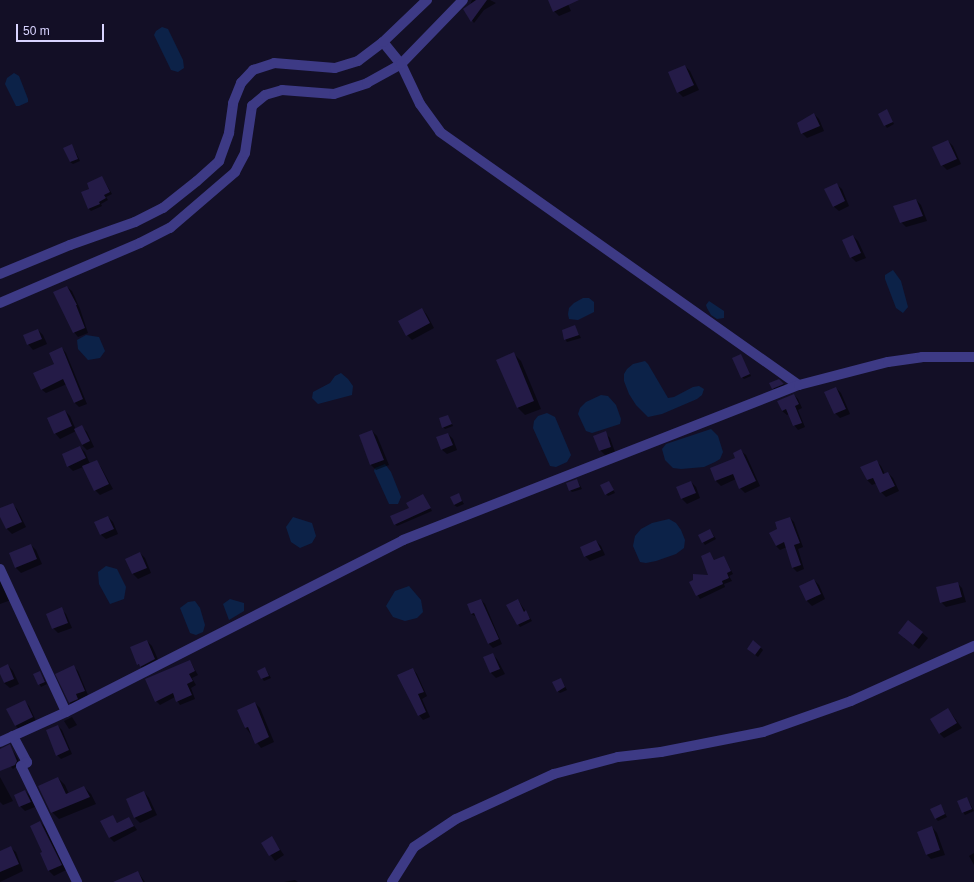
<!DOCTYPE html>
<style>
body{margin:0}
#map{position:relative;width:974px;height:882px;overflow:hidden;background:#130f26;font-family:Arial,sans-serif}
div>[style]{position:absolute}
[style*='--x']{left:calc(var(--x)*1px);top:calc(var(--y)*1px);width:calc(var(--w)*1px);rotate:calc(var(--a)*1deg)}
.water>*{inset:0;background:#0c2248}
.shadow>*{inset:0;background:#0007}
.building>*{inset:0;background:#241b47}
.minor>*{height:10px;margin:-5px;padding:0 5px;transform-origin:5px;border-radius:5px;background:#3d3a85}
span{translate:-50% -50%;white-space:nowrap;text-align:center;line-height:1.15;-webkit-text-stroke:3.5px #130f26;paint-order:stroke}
.scale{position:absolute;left:16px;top:24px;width:88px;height:18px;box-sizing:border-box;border:2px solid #d9d4ff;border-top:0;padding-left:5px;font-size:12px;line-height:14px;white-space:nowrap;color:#d9d4ff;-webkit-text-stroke:3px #130f26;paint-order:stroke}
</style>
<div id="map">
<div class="water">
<i style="clip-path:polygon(162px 27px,168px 29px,183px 60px,184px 68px,178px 72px,171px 70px,154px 35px,156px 31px)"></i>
<i style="clip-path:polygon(14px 73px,19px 76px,28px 99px,28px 102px,19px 106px,16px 106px,5px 84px,7px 78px)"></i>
<i style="clip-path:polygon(893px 270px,901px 281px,908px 307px,903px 313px,896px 308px,885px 279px,885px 275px)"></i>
<i style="clip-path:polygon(583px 298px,589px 298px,594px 302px,594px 312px,578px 320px,569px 319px,568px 314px,569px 308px,574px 303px)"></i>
<i style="clip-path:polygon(709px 301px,724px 311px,724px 318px,717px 319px,711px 315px,707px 308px,706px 305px)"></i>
<i style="clip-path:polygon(86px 335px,99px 337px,105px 351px,100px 358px,88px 360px,78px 349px,77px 340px)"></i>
<i style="clip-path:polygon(645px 361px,648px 364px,668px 398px,674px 397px,693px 387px,699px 386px,704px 389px,702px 395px,697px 399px,662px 414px,648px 417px,636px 405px,629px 394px,624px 381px,624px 374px,627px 369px,633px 364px)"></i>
<i style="clip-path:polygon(341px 373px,348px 379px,353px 386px,352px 395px,318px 404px,312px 398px,313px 392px,330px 383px,335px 376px)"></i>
<i style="clip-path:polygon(601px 395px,608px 396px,616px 405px,621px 419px,620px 424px,592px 433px,586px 431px,578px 414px,580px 408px,586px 402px)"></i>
<i style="clip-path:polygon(547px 413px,555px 417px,571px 455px,567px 462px,556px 467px,550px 466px,533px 428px,534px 421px,538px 416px)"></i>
<i style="clip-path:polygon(711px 429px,718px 436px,723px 452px,720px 459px,715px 462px,704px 467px,681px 469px,673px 468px,665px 460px,662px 449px,666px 444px)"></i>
<i style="clip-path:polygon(385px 464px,391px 472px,401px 497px,398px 504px,389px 504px,374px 471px,375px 468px)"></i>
<i style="clip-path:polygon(293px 517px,312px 523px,316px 536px,312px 543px,300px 548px,291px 542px,286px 527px)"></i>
<i style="clip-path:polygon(669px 519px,676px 523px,681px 530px,685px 540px,684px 548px,676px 554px,656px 561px,646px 563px,640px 562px,633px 546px,635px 536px,641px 529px,652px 523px)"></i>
<i style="clip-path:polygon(106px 566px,117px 569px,126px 587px,124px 599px,110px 604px,99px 584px,98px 572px)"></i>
<i style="clip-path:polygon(409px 586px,421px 600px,423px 612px,417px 618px,405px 621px,393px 617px,386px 606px,395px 591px)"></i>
<i style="clip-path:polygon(230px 599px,244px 603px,244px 611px,229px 620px,223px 604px)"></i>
<i style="clip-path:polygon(195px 601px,200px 608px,205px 625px,203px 632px,196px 635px,190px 633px,180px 608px,188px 602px)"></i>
</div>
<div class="shadow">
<i style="clip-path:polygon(472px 0,490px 0,496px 3px,484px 10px,474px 23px,464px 9px,470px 5px)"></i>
<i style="clip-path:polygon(549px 0,566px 0,571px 11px,559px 16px,554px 11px)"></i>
<i style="clip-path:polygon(685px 66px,690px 71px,699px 90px,683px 97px,678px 92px)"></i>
<i style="clip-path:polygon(887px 111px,894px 124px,887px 128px,885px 125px)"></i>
<i style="clip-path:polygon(814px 114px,819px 119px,824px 131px,807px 138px,802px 133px)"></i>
<i style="clip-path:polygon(948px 141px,953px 146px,961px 164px,947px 170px,942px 165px)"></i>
<i style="clip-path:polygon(72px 145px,80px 161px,73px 164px,70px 162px)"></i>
<i style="clip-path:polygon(102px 177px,112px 194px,106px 197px,108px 200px,101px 204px,102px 206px,91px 211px,89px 209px,90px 189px)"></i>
<i style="clip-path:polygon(836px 184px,842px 189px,849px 206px,839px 211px,833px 206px)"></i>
<i style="clip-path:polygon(916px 200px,921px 205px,927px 221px,906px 227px,901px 222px)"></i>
<i style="clip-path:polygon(853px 236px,858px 241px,866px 258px,856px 262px,851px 257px)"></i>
<i style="clip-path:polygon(67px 287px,72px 291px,80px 309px,88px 333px,78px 337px,74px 332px)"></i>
<i style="clip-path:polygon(422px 309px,427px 315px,434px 328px,412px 340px,407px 335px)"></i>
<i style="clip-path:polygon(574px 326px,581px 338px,567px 342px,565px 339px)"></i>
<i style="clip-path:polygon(38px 330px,43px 335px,47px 344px,33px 350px,28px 344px)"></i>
<i style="clip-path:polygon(62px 348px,66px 353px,87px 404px,79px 407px,75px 403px,67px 384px,46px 393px,41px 389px)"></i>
<i style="clip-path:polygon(513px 353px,521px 361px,541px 409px,525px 415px,518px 408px)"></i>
<i style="clip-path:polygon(741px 355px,751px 376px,744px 379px,742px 377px)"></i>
<i style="clip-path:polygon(779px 380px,786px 386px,775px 390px,773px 388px)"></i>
<i style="clip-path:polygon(836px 388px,841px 393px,850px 414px,840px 418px,835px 413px)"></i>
<i style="clip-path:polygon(794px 395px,798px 399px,802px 408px,798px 410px,805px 427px,798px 430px,794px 425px,789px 414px,787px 415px,782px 411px,778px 401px)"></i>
<i style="clip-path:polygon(65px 411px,70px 416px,76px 430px,82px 427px,87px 432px,94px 447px,87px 450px,82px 445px,76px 431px,60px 439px,55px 433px)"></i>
<i style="clip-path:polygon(448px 416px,453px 426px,445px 429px,443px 427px)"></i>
<i style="clip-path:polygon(372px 431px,377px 436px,389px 465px,376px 470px,371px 465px,362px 442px)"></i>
<i style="clip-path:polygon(605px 433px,610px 438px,615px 452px,605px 455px,600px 450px)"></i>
<i style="clip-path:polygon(448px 434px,453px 439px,457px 450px,447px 454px,441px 449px)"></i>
<i style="clip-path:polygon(80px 447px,85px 452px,90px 464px,96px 461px,101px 467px,113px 489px,100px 495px,95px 490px,83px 467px,73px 471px,68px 466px)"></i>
<i style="clip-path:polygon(741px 451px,746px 455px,760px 486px,745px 493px,740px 488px,736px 479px,721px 486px,716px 481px,711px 469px,737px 458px)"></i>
<i style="clip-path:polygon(876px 461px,881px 466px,885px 474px,888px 473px,893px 478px,899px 491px,886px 497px,881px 492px,877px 483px,872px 485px,867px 480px,862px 467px)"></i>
<i style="clip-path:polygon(577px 480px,582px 489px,572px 492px,570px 490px)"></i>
<i style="clip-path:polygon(609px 482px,615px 493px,608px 496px,606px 494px)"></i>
<i style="clip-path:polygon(691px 482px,696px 487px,700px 498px,687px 504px,682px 499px)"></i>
<i style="clip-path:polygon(458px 494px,464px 504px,457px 507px,454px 505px)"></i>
<i style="clip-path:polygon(423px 495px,432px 511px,397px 526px,395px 524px)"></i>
<i style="clip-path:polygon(12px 504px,17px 509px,26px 527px,12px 534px,7px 529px,0 514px,0 510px)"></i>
<i style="clip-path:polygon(108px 517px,113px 522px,118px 534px,106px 539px,100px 534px)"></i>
<i style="clip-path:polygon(790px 518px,794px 522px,803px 547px,798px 549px,804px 569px,797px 572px,793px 568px,787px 547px,780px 550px,776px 546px,778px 530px)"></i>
<i style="clip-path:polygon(710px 530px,716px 539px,705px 545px,703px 542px)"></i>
<i style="clip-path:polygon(596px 541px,601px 546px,605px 555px,590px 561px,585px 556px)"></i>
<i style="clip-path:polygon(31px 545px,36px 550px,42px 564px,21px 573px,16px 568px,10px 554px)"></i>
<i style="clip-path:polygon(140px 553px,145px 558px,151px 573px,138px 579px,133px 574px)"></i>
<i style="clip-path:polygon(710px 553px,715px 561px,724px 557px,733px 574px,729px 576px,732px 581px,724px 584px,725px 587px,700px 599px,690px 582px,710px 576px)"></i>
<i style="clip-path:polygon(0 572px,11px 600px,0 604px)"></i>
<i style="clip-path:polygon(814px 580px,819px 585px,825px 599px,812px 606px,806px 600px)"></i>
<i style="clip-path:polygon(957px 583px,962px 588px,966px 602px,946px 607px,941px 602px)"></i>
<i style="clip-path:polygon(481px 600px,485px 604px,502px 644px,493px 648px,489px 644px,477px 617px,471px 614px)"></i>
<i style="clip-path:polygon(518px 600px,532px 621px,520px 627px,507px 606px)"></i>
<i style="clip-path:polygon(61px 609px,66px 614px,72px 628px,58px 633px,53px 628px)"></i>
<i style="clip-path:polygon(908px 621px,928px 638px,919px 649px,904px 638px)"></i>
<i style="clip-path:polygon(147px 641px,152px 646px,160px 664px,143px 669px,138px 664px)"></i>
<i style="clip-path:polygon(754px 641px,763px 650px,758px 657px,750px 651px)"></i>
<i style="clip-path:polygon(492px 654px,497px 659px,505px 674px,496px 678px,491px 673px,484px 658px)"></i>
<i style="clip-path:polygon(190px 661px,198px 675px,192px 678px,196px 685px,191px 688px,195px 699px,180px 705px,175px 697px,160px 705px,156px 701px)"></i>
<i style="clip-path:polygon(8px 665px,13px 671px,19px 684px,10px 688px,4px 683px,0 672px,0 669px)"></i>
<i style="clip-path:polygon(74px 667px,78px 671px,88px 695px,80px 699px,82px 703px,74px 707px,70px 703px)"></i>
<i style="clip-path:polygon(265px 668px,271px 678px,264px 681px,258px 672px)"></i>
<i style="clip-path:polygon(413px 669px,417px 674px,427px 696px,422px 699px,430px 717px,423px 720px,419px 715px)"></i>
<i style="clip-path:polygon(40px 672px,47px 684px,41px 687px,34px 674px)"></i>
<i style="clip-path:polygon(561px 679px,567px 690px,560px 693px,557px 691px)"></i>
<i style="clip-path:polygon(24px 701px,29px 706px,37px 723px,20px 731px,15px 725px)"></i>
<i style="clip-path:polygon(255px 703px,260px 708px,274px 742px,261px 748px,246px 728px)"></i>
<i style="clip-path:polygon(948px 709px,962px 728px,944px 738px,939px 733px)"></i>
<i style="clip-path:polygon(72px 717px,77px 725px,69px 729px,64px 721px)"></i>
<i style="clip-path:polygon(58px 726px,62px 730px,72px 754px,61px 759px,57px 755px)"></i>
<i style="clip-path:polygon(10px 746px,18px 759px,19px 764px,13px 769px,10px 766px)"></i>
<i style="clip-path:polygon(0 777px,13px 801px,3px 805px,0 802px)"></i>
<i style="clip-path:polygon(58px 778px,65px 785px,69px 794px,84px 787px,91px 794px,96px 804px,59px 819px,52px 812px)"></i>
<i style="clip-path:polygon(25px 791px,30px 796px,35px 807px,25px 811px,20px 806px)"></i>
<i style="clip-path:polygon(144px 792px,149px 798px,157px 815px,140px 823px,135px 818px,127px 800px)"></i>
<i style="clip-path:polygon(967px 798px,974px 811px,965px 815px,963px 812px)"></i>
<i style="clip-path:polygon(941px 806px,947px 817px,938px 821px,936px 819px)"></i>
<i style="clip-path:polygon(112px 816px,118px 824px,129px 818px,137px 830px,114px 842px,110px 838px,102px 822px)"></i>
<i style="clip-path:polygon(40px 822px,45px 827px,66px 870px,54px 876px,49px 871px,41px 853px,43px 852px)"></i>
<i style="clip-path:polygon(932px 827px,937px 833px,945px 855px,931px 859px,926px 854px)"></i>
<i style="clip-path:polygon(272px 838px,284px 855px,275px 861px,262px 843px)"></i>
<i style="clip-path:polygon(11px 848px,16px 852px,23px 871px,0 882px,0 852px)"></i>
<i style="clip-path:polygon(974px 853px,974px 865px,969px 856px)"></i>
<i style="clip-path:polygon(138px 872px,145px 882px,127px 882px)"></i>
<i style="clip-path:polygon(295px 880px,298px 882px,284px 882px)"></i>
</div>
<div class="building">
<i style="clip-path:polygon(476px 0,487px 0,471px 22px,463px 9px)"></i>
<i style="clip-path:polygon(548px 0,579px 0,553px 12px)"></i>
<i style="clip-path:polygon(685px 65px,694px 85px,677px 93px,668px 72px)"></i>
<i style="clip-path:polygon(887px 109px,893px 122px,884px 126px,878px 114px)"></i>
<i style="clip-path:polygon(814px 113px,820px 126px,801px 134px,797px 123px)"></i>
<i style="clip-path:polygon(948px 140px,957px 159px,941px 166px,932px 147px)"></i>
<i style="clip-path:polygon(72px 144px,78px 159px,70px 162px,63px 148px)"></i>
<i style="clip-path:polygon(102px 176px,110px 192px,104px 195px,106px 198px,99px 202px,100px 204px,88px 209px,81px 192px,89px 189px,87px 183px)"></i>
<i style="clip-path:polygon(837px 183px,845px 201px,833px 207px,824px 189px)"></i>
<i style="clip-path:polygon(916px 199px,923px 216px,900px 223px,893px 206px)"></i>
<i style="clip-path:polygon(853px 235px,861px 253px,850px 258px,842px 240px)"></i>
<i style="clip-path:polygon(67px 286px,77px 305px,76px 305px,85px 328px,73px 333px,53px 292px)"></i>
<i style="clip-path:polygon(422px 308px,430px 323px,406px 336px,398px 321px)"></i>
<i style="clip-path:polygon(575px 325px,579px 335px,564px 340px,562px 330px)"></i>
<i style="clip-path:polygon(38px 329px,42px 339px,27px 345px,23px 335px)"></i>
<i style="clip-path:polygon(62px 347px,83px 399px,74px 403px,63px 379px,41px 390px,33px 373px,54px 364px,49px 353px)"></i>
<i style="clip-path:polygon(514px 352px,534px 401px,517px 408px,496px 360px)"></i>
<i style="clip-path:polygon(741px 354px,750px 374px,741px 378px,732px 358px)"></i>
<i style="clip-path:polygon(779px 379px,784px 384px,772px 389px,769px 383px)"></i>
<i style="clip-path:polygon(836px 387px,846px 409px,834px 414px,824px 392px)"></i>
<i style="clip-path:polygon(794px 394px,799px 404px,795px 406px,802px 423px,793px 426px,786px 409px,782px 411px,777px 401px)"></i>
<i style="clip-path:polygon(65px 410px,72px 426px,54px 434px,47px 418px)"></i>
<i style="clip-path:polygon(448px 415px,452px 424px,442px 428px,439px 418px)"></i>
<i style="clip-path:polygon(82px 425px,90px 441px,82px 445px,74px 429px)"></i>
<i style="clip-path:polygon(372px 430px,384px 460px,370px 465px,359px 435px)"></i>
<i style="clip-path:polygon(606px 431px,611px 447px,599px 451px,593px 436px)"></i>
<i style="clip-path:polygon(448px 433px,453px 445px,441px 450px,436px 437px)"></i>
<i style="clip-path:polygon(80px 446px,86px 458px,67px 467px,62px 454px)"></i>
<i style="clip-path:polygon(741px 449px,756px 481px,739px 489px,733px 474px,715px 481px,710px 468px,735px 458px,733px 453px)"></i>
<i style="clip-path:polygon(97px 460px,109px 484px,94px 491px,82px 466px)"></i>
<i style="clip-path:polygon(877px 460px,883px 474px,888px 472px,895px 486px,880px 493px,873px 478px,867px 480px,860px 467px)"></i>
<i style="clip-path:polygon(577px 479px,580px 487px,569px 491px,566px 483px)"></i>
<i style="clip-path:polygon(609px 481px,614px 490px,605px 495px,600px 485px)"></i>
<i style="clip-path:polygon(691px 481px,696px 493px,681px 499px,676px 487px)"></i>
<i style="clip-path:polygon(459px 493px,462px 501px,454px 505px,450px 497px)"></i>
<i style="clip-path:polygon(423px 494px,431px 508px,394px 525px,390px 516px,409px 508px,406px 503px)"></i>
<i style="clip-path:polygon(13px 503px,22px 522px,6px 529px,0 517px,0 508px)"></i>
<i style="clip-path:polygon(108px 516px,114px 529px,100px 535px,94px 522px)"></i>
<i style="clip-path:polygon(790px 517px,800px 543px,794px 545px,801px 565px,792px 568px,784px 542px,776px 546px,769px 533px,777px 529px,775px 522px)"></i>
<i style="clip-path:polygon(710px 529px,714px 537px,702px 543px,698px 535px)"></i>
<i style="clip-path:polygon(596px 540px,601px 550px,584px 557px,580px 547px)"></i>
<i style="clip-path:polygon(31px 544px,37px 559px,15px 568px,9px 553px)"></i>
<i style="clip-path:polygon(140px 552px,147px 568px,132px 574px,125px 559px)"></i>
<i style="clip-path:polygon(710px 552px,714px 560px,724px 556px,731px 571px,727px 573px,729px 578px,722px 581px,723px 584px,696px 596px,689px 582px,693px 580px,693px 574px,708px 575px,701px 556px)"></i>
<i style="clip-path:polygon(814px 579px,821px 594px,806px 601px,799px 586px)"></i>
<i style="clip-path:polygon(958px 582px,962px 597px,940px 603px,936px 587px)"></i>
<i style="clip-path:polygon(481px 599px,499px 639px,488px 644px,474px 613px,471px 614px,467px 604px)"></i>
<i style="clip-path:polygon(518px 599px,524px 612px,526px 610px,530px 619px,517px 625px,506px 605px)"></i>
<i style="clip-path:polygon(62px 607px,68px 623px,52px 629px,46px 614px)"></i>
<i style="clip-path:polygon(908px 620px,923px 632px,913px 645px,898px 633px)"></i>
<i style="clip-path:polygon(147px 640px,155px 659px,140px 667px,139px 664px,137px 665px,130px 647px)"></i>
<i style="clip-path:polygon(753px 640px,761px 647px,755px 655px,747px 649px)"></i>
<i style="clip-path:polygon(493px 653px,500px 669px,490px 673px,483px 657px)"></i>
<i style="clip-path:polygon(190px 660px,195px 671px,189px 674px,193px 681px,187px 684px,192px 695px,176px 702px,173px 693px,155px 702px,145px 679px)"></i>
<i style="clip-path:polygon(8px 664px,14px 679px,4px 683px,0 674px,0 668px)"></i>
<i style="clip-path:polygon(74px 665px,85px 691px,76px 694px,78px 699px,69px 703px,55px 674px)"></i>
<i style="clip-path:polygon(265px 667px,269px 676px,261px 679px,257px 671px)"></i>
<i style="clip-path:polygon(413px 668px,424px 692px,418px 694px,426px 712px,418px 716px,397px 675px)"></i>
<i style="clip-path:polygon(40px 671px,45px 682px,38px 685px,33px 674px)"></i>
<i style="clip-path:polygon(561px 678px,565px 687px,557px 692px,552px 682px)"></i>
<i style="clip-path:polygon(25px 700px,33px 717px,15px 726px,6px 709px)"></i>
<i style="clip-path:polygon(255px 702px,269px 737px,255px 744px,248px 727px,245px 728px,237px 710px)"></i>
<i style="clip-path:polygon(948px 708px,957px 723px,939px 734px,930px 719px)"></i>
<i style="clip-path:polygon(58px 725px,69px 750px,56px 756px,46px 730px)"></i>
<i style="clip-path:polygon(10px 744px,17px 761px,15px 765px,0 771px,0 749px)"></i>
<i style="clip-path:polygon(58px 777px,66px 794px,84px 786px,90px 797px,51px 813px,38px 786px)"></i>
<i style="clip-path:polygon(25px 790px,31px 802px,19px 807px,14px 795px)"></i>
<i style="clip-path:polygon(144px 791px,152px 810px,134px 818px,126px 799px)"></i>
<i style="clip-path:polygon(967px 797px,972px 809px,962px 813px,957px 801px)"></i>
<i style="clip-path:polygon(941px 804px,945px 814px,935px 819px,930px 809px)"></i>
<i style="clip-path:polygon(113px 815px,117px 823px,129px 817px,134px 826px,109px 838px,100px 821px)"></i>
<i style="clip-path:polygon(40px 821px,62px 865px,48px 871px,40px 853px,42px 852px,30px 826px)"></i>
<i style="clip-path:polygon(932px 826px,940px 850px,926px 855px,917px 832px)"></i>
<i style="clip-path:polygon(272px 836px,280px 850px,269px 856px,261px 843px)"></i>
<i style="clip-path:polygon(11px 846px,19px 864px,0 872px,0 851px)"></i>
<i style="clip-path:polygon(138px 871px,143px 882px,113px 882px)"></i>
</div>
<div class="minor">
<i style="--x:383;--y:42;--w:28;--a:51"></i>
<i style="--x:401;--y:64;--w:44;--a:64.6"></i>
<i style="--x:420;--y:104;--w:34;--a:54"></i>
<i style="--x:440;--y:132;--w:439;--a:35.2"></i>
<i style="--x:0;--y:274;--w:76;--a:-22.5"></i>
<i style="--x:70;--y:245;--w:69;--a:-19.5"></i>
<i style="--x:135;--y:222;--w:31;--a:-27"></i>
<i style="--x:163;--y:208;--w:43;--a:-38.5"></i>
<i style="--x:197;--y:181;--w:30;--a:-42"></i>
<i style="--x:219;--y:161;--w:30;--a:-70"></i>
<i style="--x:229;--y:133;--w:30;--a:-82"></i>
<i style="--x:233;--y:103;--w:22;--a:-68"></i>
<i style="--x:241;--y:83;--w:18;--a:-47"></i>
<i style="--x:253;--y:70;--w:22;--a:-18"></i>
<i style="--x:274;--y:63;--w:61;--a:4.7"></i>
<i style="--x:335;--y:68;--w:24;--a:-17"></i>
<i style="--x:358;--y:61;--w:31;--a:-37"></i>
<i style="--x:383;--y:42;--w:61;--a:-43.7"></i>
<i style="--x:0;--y:303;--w:152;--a:-23.2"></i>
<i style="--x:140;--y:243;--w:34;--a:-27"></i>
<i style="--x:170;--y:228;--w:86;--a:-40.7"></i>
<i style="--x:235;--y:172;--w:21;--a:-62"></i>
<i style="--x:245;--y:153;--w:48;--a:-81.5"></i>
<i style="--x:252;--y:106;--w:17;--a:-40"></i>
<i style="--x:265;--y:95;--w:18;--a:-16"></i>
<i style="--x:282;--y:90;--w:52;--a:4.4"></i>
<i style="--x:334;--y:94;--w:35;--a:-18"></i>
<i style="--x:367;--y:83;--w:39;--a:-29"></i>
<i style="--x:401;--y:64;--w:89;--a:-45.9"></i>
<i style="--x:0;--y:569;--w:157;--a:65.2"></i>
<i style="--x:13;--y:736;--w:30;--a:62"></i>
<i style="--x:27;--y:762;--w:7;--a:146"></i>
<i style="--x:21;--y:766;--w:129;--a:64.2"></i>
<i style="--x:0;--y:742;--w:72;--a:-24.4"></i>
<i style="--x:66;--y:712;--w:378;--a:-27"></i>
<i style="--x:403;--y:540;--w:425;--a:-21.4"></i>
<i style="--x:799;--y:385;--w:92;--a:-14.5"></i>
<i style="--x:888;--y:362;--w:34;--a:-8"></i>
<i style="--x:922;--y:357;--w:52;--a:0"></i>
<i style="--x:392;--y:882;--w:41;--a:-57.8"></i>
<i style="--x:414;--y:847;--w:50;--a:-33.7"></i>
<i style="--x:456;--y:819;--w:108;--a:-24.7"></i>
<i style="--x:554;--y:774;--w:66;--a:-14.9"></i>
<i style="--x:618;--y:757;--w:43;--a:-6.6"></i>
<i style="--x:661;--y:752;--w:104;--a:-11.1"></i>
<i style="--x:763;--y:732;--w:93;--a:-19.4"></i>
<i style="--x:851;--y:701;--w:135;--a:-24.1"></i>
</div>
<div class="scale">50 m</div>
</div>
